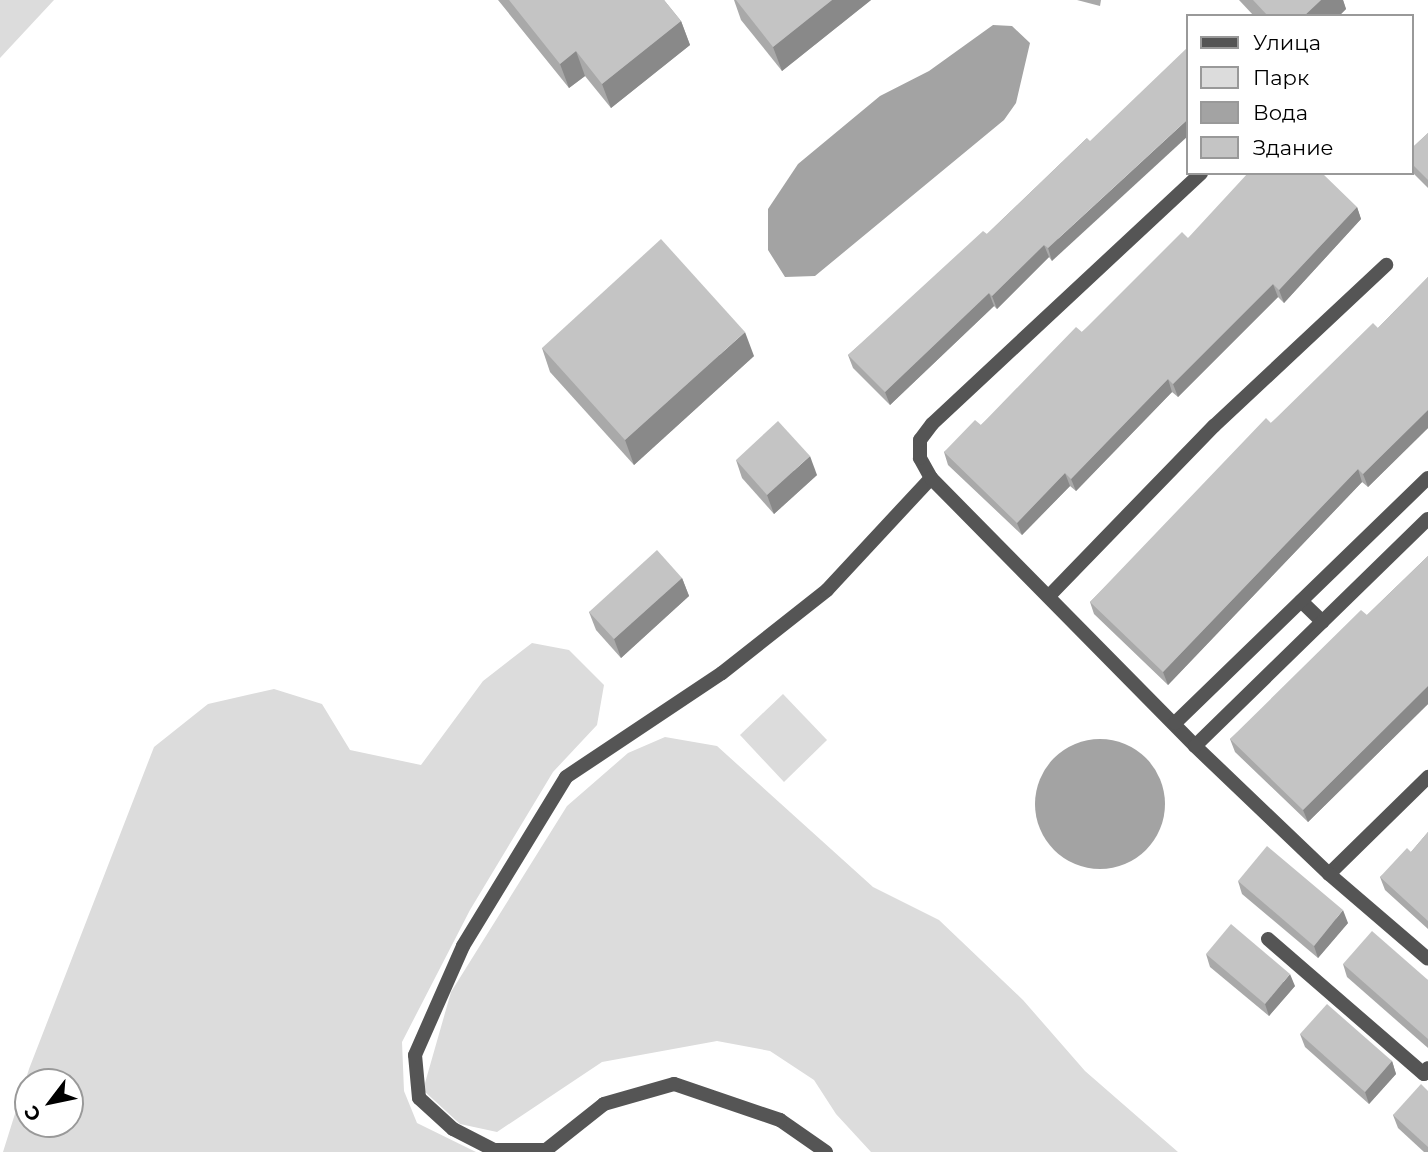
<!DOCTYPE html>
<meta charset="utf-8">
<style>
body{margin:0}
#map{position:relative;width:1428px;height:1152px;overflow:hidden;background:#fff;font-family:Montserrat,sans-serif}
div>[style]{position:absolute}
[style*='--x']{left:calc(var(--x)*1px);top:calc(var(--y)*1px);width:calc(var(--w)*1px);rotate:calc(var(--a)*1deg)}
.green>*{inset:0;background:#dcdcdc}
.water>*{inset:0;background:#a3a3a3}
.round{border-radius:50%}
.service>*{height:14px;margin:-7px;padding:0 7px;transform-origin:7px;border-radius:7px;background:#555}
.minor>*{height:14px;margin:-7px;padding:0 7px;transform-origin:7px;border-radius:7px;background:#555}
.wall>*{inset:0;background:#a9a9a9}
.shaded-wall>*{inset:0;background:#898989}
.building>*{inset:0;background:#c4c4c4}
span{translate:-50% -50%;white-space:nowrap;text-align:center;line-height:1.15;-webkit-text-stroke:5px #fff;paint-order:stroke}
.legend{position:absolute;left:1186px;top:14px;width:228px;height:161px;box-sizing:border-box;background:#fff;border:2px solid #999;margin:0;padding:9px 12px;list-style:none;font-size:21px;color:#000}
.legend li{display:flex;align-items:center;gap:14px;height:35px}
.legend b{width:35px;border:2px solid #999}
.north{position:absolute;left:14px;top:1068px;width:70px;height:70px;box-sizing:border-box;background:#fff;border:2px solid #999;border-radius:50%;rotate:238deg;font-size:19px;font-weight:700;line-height:28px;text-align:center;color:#000}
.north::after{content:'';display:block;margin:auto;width:24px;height:32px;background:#000;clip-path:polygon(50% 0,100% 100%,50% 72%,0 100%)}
</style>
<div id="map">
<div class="green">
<i style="clip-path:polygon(0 0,54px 0,0 58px)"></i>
<i style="clip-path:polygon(evenodd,532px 643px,569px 650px,604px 685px,597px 725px,553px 772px,470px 910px,402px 1042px,404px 1091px,417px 1123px,476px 1152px,3px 1152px,29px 1069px,154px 747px,208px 704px,274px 689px,322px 704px,350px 750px,421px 765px,483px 681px,532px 643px,70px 1082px,70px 1124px,28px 1124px,28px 1082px,70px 1082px)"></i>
<i style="clip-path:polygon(783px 694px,827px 740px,784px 782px,740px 735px)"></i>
<i style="clip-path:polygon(665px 737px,717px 746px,873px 887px,939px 920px,1023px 1000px,1085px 1071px,1178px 1152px,871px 1152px,836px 1114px,814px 1080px,770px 1051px,717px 1041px,602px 1062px,497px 1132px,460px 1124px,423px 1090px,451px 992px,567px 806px,628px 753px)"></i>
</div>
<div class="water">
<i style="clip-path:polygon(993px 25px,1012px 26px,1030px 43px,1016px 103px,1004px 120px,815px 276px,785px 277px,768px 250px,768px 209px,798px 164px,880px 96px,929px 71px)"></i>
<i class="round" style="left:1035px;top:739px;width:130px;height:130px"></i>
</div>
<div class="service">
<i style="--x:1049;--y:596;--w:237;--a:-45.9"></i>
<i style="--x:1214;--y:426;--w:236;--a:-43.1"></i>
<i style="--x:1329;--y:874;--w:139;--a:-44.4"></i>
<i style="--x:1268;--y:939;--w:206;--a:40.9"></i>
<i style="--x:1424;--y:1074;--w:7;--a:-56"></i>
<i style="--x:826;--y:1152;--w:56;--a:-145.2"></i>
<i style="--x:780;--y:1120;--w:112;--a:-161.2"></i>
<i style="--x:674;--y:1084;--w:73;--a:164.1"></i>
<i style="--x:604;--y:1104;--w:74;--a:141.6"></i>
<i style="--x:546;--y:1150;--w:52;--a:180"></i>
<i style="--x:494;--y:1150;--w:46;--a:-152.9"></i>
<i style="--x:453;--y:1129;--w:46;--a:-137.6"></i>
<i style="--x:419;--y:1098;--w:43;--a:-95.3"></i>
<i style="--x:415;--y:1055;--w:119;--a:-66.2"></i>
<i style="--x:463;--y:946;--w:198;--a:-58.6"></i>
<i style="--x:566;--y:777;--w:187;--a:-33.7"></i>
<i style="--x:722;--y:673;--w:134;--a:-38.3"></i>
<i style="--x:827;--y:590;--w:153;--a:-47.1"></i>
<i style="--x:931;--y:478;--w:23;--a:-119"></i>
<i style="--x:920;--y:458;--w:18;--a:-90"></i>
<i style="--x:920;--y:440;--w:20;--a:-53"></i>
<i style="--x:932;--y:424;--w:368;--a:-43"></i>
</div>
<div class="minor">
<i style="--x:931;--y:478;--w:376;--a:45.4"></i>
<i style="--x:1195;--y:746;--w:185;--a:43.7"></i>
<i style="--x:1329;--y:874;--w:130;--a:40.6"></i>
<i style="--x:1301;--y:601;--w:30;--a:44"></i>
<i style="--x:1175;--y:723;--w:352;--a:-44.1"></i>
<i style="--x:1195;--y:746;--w:325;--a:-44.3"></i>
</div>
<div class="wall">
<i style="clip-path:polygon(498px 0,664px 0,681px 21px,690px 45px,611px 108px,585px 76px,569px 88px)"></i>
<i style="clip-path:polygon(734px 0,871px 0,782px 71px,741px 20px)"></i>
<i style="clip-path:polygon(1077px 0,1101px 0,1100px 6px)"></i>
<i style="clip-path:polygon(1239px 0,1343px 0,1346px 9px,1339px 16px,1254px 16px)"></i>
<i style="clip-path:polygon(1428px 133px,1428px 188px,1412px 172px,1412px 148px)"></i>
<i style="clip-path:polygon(1087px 138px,1052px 261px,1049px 257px,997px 309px,994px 306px,890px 405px,853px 368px,848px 355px,987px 234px)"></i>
<i style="clip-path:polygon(1357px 207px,1361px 219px,1284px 303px,1278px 297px,1178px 397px,1172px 392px,1076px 491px,1070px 486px,1022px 535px,948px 465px,944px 452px,981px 425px,1082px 332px,1188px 238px)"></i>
<i style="clip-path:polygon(1428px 277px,1428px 428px,1368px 487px,1362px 482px,1168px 685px,1094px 614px,1090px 602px,1271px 423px,1378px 328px)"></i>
<i style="clip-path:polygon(542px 348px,754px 356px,634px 465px,550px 372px)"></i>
<i style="clip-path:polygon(736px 460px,817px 475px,774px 514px,742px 478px)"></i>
<i style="clip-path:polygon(1428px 556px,1428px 704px,1308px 822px,1235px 752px,1230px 739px,1367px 615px)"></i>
<i style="clip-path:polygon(682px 578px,689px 596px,621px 658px,596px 630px,589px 612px)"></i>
<i style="clip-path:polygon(1428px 832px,1428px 929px,1385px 890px,1380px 877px,1411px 852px)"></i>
<i style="clip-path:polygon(1238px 881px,1348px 923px,1318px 958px,1242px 894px)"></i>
<i style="clip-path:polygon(1206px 954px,1295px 986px,1269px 1016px,1210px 967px)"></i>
<i style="clip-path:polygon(1343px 964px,1428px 980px,1428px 1048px,1347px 977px)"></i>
<i style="clip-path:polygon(1300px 1034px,1392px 1061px,1396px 1074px,1369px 1104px,1305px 1047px)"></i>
<i style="clip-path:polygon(1428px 1091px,1428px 1152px,1424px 1152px,1398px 1128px,1393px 1115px)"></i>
</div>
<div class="shaded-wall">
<i style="clip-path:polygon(832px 0,871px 0,782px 71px,773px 47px)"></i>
<i style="clip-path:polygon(1321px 0,1343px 0,1346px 9px,1339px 16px,1304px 16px)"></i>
<i style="clip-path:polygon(681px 21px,690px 45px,611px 108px,602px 84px)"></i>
<i style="clip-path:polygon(576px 51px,585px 76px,569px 88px,560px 64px)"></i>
<i style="clip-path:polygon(1188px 119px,1188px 136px,1052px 261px,1048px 248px)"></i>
<i style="clip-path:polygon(1357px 207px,1361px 219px,1284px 303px,1279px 290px)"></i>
<i style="clip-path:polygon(1044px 245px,1049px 257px,997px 309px,992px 296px)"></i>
<i style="clip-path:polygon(1273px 284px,1278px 297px,1178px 397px,1173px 384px)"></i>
<i style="clip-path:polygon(989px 293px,994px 306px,890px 405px,885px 392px)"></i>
<i style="clip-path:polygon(745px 332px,754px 356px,634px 465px,625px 440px)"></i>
<i style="clip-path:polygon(1168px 379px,1172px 392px,1076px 491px,1071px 479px)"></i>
<i style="clip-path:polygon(1428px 410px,1428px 428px,1368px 487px,1363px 474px)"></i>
<i style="clip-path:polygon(810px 456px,817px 475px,774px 514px,767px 495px)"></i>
<i style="clip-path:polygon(1358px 469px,1362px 482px,1168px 685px,1163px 672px)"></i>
<i style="clip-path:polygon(1065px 473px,1070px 486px,1022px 535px,1017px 523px)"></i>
<i style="clip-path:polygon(682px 578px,689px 596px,621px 658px,614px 639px)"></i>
<i style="clip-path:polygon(1428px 686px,1428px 704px,1308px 822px,1303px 810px)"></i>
<i style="clip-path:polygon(1343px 910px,1348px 923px,1318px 958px,1314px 946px)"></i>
<i style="clip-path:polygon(1290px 974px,1295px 986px,1269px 1016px,1265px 1004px)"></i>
<i style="clip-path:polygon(1392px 1061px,1396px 1074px,1369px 1104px,1365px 1092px)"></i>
</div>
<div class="building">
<i style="clip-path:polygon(509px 0,664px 0,681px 21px,602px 84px,576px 51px,560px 64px)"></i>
<i style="clip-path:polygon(736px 0,832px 0,773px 47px)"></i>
<i style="clip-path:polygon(1253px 0,1321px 0,1304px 16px,1268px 16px)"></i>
<i style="clip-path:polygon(1188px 47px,1188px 119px,1048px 248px,1044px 245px,992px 296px,989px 293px,885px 392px,848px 355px,983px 231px,987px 234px,1087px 138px,1090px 141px)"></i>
<i style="clip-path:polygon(1428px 133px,1428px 180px,1412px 164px,1412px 148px)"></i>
<i style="clip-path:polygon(1248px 173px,1322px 173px,1357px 207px,1279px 290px,1273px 284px,1173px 384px,1168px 379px,1071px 479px,1065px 473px,1017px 523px,944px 452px,975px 420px,981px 425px,1076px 327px,1082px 332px,1182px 232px,1188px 238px)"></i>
<i style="clip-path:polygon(661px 239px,745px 332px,625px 440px,542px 348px)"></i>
<i style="clip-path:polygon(1428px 277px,1428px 410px,1363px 474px,1358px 469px,1163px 672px,1090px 602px,1266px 418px,1271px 423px,1373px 323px,1378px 328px)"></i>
<i style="clip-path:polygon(778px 421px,810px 456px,767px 495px,736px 460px)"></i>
<i style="clip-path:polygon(657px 550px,682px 578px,614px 639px,589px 612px)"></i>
<i style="clip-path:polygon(1428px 556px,1428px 686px,1303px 810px,1230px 739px,1361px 610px,1367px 615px)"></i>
<i style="clip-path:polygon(1428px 832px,1428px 921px,1380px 877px,1407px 848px,1411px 852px)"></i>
<i style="clip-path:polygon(1267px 846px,1343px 910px,1314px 946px,1238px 881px)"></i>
<i style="clip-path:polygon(1231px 924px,1290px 974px,1265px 1004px,1206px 954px)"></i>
<i style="clip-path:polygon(1372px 931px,1428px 980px,1428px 1039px,1343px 964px)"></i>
<i style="clip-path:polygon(1327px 1004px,1392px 1061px,1365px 1092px,1300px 1034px)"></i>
<i style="clip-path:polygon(1421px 1084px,1428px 1091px,1428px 1147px,1393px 1115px)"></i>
</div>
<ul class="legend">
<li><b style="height:9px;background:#555"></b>Улица</li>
<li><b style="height:19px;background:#dcdcdc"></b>Парк</li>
<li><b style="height:19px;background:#a3a3a3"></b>Вода</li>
<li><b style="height:19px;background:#c4c4c4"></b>Здание</li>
</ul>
<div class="north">С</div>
</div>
